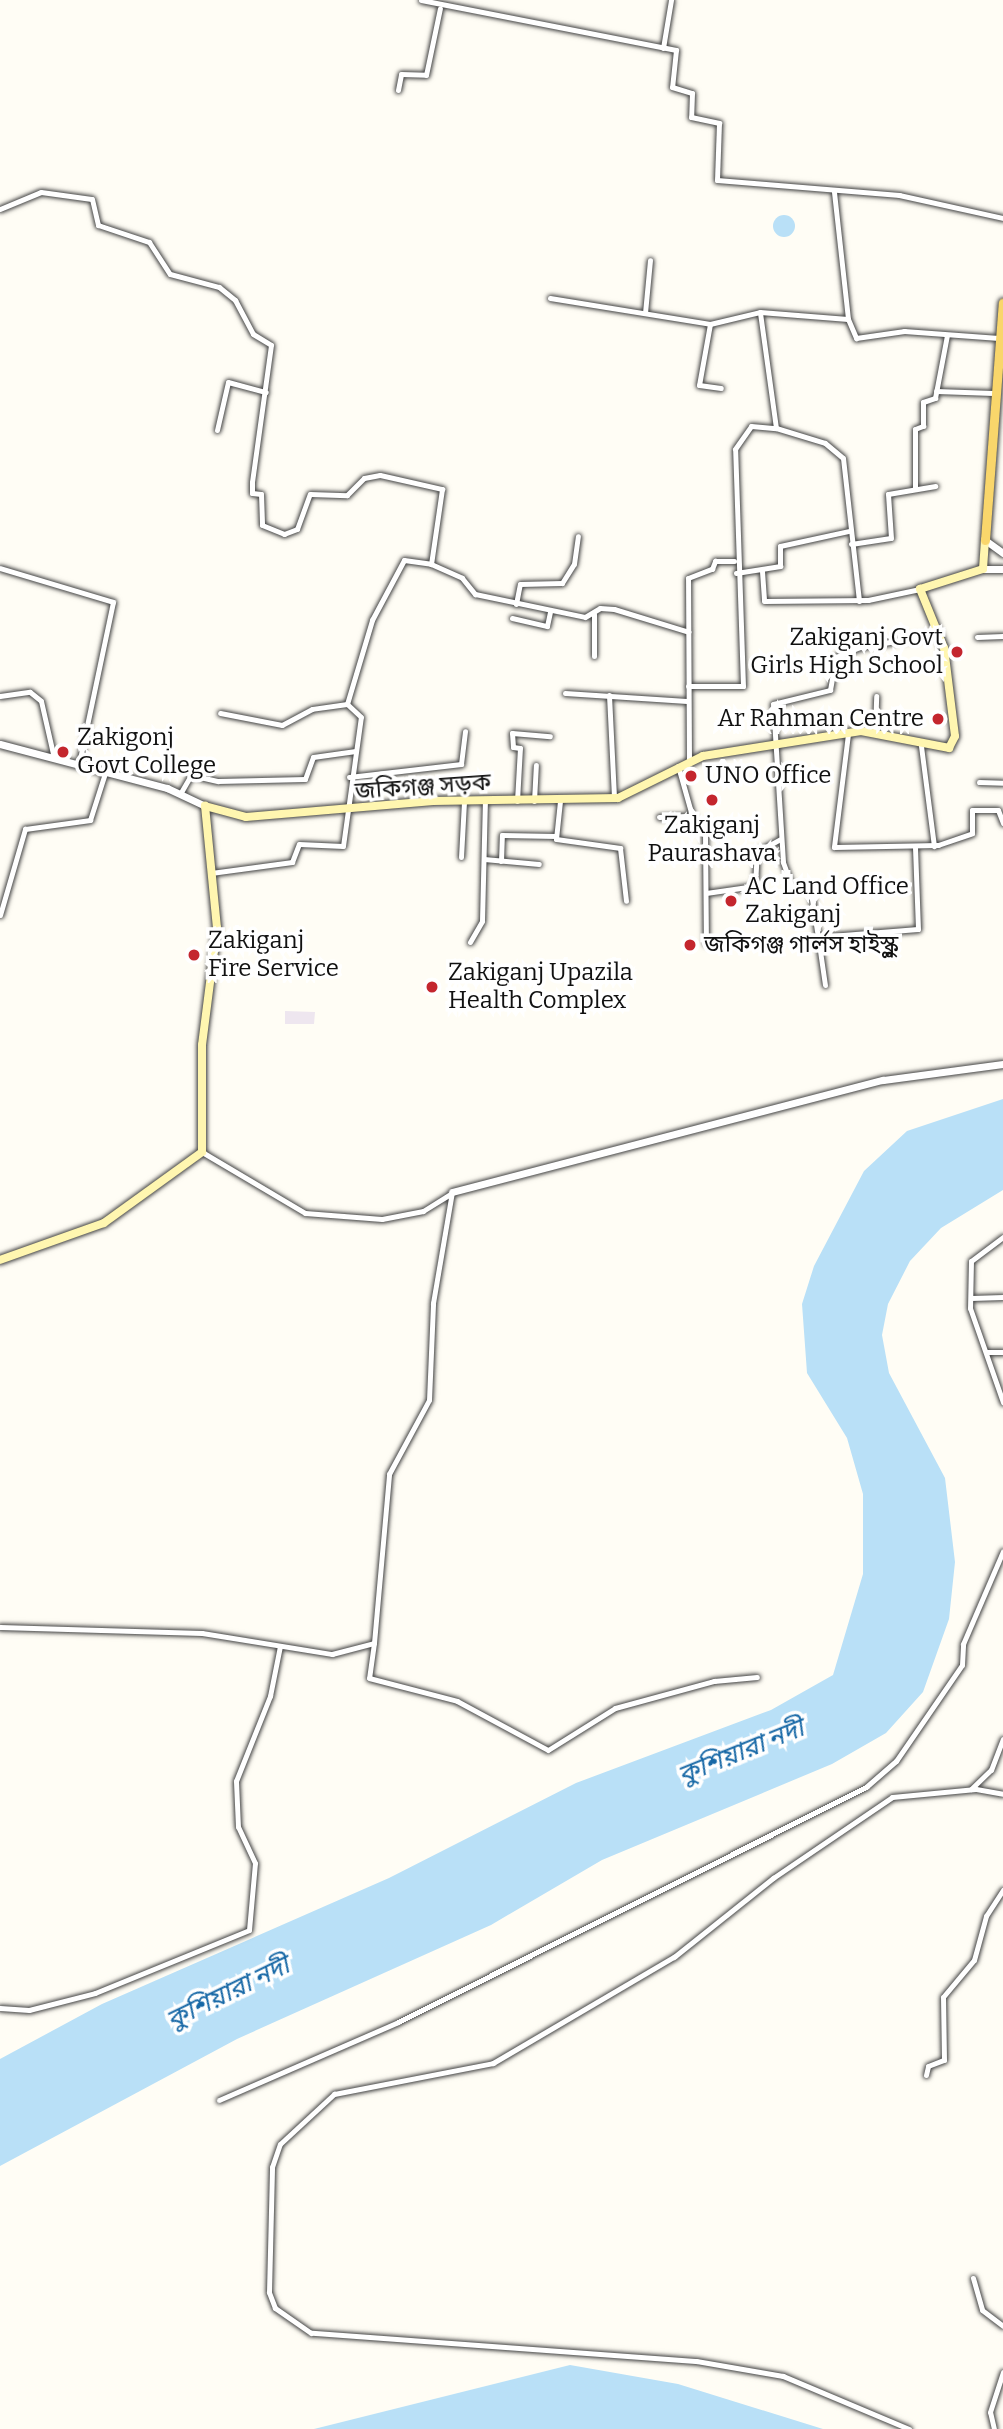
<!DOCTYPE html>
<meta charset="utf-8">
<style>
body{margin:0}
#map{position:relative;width:1003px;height:2429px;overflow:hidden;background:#fffdf5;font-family:Bitter,"Noto Sans Bengali",serif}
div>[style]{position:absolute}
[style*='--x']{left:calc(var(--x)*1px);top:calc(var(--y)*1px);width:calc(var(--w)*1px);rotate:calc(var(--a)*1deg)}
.industrial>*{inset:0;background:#eee6ef}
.water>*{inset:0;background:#b9e0f7}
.round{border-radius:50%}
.roads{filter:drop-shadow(0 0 2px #444) drop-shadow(0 0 2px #444)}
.minor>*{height:5px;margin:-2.5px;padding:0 2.5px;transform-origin:2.5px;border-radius:2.5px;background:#fff}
.tertiary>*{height:7px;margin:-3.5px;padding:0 3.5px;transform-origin:3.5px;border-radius:3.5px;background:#fff}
.secondary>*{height:8px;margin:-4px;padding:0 4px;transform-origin:4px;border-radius:4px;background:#fff6b0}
.primary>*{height:9px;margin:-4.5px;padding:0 4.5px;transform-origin:4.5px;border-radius:4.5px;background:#f9d66b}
.dots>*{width:19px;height:19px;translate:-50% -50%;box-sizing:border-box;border:4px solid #fff;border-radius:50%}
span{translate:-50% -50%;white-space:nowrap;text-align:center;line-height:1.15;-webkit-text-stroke:7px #fff;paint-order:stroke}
.poi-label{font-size:24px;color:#111}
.right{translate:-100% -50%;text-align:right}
.left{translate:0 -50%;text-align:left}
.street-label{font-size:24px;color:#111}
.water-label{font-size:26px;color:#1768a6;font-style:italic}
</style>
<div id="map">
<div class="industrial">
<i style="clip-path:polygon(285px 1011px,315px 1012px,314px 1024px,285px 1024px)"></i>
</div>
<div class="water">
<i class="round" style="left:773px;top:215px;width:22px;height:22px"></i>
<i style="clip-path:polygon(1003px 1099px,1003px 1190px,941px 1228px,910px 1261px,888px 1304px,882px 1335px,889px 1373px,945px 1478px,955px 1562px,949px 1619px,923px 1692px,886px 1733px,832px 1764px,602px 1860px,491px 1925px,237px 2039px,0 2166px,0 2059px,102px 2004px,389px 1878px,576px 1783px,771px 1710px,833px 1675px,863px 1574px,863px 1494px,847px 1438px,807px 1373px,802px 1304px,814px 1266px,864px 1171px,907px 1131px)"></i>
<i style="clip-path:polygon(570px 2365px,678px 2384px,823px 2429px,314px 2429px)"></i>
</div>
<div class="roads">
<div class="minor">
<i style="--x:421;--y:0;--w:260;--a:11.1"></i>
<i style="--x:676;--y:50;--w:37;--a:96"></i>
<i style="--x:672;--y:87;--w:21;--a:17"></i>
<i style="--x:692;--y:93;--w:24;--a:92"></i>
<i style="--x:691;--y:117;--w:29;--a:12"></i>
<i style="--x:719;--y:123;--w:57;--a:92"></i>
<i style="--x:717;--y:180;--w:183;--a:4.7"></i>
<i style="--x:899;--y:195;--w:107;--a:12.5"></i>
<i style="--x:663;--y:48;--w:49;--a:-80.5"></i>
<i style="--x:398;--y:90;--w:16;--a:-79"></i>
<i style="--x:401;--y:74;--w:25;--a:2"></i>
<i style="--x:426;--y:75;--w:68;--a:-78.2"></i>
<i style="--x:834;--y:192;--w:128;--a:83.7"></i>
<i style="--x:848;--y:319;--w:21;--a:67"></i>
<i style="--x:856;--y:338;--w:49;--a:-8.3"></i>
<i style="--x:904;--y:331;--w:95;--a:4.2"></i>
<i style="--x:0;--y:209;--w:44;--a:-22.5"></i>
<i style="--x:41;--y:192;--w:51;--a:7.8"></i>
<i style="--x:92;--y:199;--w:27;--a:77"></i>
<i style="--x:98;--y:225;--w:54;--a:18.4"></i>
<i style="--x:149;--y:242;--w:38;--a:57"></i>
<i style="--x:170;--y:274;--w:51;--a:14.9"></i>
<i style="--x:219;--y:287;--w:21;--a:39"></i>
<i style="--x:235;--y:300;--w:38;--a:62"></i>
<i style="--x:253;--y:334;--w:21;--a:31"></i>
<i style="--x:271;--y:345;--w:138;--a:97.9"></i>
<i style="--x:252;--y:482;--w:11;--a:90"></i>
<i style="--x:252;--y:493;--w:9;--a:6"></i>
<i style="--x:261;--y:494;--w:31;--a:88"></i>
<i style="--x:262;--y:525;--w:24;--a:22"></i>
<i style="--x:284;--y:534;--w:14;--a:-21"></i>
<i style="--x:297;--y:529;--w:37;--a:-70"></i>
<i style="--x:310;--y:494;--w:37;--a:2"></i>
<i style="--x:347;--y:495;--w:24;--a:-45"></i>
<i style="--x:364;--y:478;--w:16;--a:-11"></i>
<i style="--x:380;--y:475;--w:64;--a:12.7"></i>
<i style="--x:442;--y:489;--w:76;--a:98.3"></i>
<i style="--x:431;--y:564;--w:34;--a:24"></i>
<i style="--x:462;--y:578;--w:21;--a:51"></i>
<i style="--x:475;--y:594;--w:112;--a:11.8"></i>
<i style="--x:585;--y:617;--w:17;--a:-31"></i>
<i style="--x:600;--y:608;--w:14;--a:4"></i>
<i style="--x:614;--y:609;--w:78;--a:17"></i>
<i style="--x:550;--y:298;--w:162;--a:9.2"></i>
<i style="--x:710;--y:324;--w:51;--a:-13.5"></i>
<i style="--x:760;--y:312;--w:88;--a:4.5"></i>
<i style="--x:645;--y:313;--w:53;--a:-84.6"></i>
<i style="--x:710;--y:324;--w:62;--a:100.2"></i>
<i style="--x:699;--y:385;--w:22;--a:8"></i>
<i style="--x:936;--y:391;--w:57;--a:2"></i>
<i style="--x:776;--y:428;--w:51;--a:17"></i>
<i style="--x:825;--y:443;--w:23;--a:40"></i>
<i style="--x:843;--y:458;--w:144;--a:83.6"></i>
<i style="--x:217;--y:430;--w:49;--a:-77.1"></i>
<i style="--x:228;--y:382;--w:39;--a:15"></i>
<i style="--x:915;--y:488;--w:59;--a:-90"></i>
<i style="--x:915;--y:429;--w:9;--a:-21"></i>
<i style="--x:923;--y:426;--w:24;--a:-90"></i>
<i style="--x:923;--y:402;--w:13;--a:-18"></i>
<i style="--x:935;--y:398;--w:64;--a:-79.2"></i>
<i style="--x:851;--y:544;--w:40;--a:-8.5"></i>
<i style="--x:891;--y:538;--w:44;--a:-93.9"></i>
<i style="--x:888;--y:494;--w:48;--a:-9.7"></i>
<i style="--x:0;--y:568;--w:118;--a:16.7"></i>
<i style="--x:113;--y:602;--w:165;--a:101.9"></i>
<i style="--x:762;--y:571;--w:30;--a:86"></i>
<i style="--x:764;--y:601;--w:104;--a:-0.6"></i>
<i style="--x:868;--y:600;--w:53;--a:-11.9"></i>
<i style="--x:736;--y:573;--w:45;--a:-9"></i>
<i style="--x:780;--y:566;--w:20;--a:-90"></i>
<i style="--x:780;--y:546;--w:71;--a:-12.3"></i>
<i style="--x:516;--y:604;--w:20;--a:-79"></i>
<i style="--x:520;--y:584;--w:42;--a:-1.4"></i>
<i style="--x:562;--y:583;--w:22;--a:-58"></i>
<i style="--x:574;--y:564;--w:28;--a:-82"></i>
<i style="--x:512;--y:618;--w:36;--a:13"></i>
<i style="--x:547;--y:626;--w:14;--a:-78"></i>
<i style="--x:977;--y:637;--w:26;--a:-2"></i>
<i style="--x:594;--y:656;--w:42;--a:-90"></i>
<i style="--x:688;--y:686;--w:55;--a:0"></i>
<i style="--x:743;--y:686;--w:237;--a:-91.9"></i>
<i style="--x:735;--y:449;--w:28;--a:-55"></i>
<i style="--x:751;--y:426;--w:25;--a:5"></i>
<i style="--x:776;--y:428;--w:117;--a:-97.9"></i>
<i style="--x:565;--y:693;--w:122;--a:3.8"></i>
<i style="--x:609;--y:695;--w:104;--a:87.2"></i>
<i style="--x:0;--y:696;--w:30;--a:-8"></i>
<i style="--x:30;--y:692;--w:14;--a:39"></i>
<i style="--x:41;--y:701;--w:58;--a:77.2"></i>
<i style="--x:347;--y:704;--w:88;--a:-73.4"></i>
<i style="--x:372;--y:620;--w:68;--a:-61.9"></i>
<i style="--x:404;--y:560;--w:27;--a:8"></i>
<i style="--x:875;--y:731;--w:35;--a:-88"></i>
<i style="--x:848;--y:734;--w:114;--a:97.1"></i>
<i style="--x:834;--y:847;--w:104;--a:-1.1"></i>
<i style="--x:938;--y:845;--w:36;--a:-19"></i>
<i style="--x:972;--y:833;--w:23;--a:-90"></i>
<i style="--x:972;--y:810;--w:26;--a:0"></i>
<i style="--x:998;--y:810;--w:14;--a:69"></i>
<i style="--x:921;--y:746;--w:101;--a:82.6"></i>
<i style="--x:689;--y:761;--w:183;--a:-90.3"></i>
<i style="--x:688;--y:578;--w:26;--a:-21"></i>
<i style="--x:712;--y:569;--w:9;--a:-69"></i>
<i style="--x:715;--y:561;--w:19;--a:0"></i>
<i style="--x:678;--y:766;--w:59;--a:74.3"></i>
<i style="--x:694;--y:823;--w:16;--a:45"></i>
<i style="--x:705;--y:834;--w:109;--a:89.5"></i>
<i style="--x:349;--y:777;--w:113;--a:-6.6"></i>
<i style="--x:461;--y:764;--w:33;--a:-83"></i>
<i style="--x:979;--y:782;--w:24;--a:2"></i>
<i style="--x:180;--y:794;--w:22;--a:-60"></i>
<i style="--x:191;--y:775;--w:28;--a:13"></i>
<i style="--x:218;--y:781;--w:87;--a:-1.3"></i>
<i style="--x:305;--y:779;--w:23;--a:-70"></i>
<i style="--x:313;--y:757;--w:43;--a:-7.9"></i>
<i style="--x:517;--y:801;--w:53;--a:-86.8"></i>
<i style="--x:520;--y:748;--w:7;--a:-172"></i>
<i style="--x:513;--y:747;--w:14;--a:-94"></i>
<i style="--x:512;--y:733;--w:38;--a:5"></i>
<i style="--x:534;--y:801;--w:36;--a:-87"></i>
<i style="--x:560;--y:801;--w:38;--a:96"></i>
<i style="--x:556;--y:839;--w:65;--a:8"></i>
<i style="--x:620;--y:848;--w:53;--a:83.5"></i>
<i style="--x:659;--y:817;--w:34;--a:-2"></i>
<i style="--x:461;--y:857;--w:56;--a:-86.9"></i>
<i style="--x:484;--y:859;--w:55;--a:5.2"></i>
<i style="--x:501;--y:861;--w:26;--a:-88"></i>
<i style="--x:502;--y:835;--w:54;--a:1.1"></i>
<i style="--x:211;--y:873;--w:82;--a:-7.7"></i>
<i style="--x:292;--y:862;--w:19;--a:-69"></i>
<i style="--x:299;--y:844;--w:44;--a:2.6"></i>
<i style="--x:343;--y:846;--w:130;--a:-82.1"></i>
<i style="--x:361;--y:717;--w:19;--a:-137"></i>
<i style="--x:347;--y:704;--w:35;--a:172"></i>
<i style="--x:312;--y:709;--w:34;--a:152"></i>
<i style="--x:282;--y:725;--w:63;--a:-169"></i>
<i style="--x:706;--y:893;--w:49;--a:-8.1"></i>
<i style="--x:755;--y:886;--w:34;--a:-87"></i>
<i style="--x:757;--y:852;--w:26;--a:-29"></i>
<i style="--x:0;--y:915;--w:90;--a:-73.8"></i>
<i style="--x:25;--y:829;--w:66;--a:-7.9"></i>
<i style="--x:90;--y:820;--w:52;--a:-72.3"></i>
<i style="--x:818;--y:937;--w:51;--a:-99.1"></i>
<i style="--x:810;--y:887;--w:18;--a:180"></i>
<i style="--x:792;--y:887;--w:27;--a:-110"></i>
<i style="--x:783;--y:862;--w:158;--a:-93.6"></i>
<i style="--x:773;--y:704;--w:59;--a:-13.8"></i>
<i style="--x:830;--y:690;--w:34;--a:-80"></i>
<i style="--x:836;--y:657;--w:26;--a:-23"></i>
<i style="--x:860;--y:647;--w:78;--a:-9.6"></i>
<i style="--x:470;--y:942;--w:24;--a:-60"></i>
<i style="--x:482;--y:921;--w:120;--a:-88.6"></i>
<i style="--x:825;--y:985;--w:49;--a:-98.3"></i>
<i style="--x:818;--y:937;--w:100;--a:-4.6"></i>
<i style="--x:918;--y:929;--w:82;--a:-92.1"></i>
<i style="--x:202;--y:1152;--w:120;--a:30.6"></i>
<i style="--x:305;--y:1213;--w:77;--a:4.5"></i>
<i style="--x:382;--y:1219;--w:42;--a:-11"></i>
<i style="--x:423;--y:1211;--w:32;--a:-32"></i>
<i style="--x:1003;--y:1237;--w:40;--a:143"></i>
<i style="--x:971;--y:1261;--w:47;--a:91.2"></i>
<i style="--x:970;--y:1308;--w:100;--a:70.7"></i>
<i style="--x:971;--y:1298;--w:32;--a:-2"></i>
<i style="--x:987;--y:1352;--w:16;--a:0"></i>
<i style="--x:0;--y:1627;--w:202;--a:1.7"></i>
<i style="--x:202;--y:1633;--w:132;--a:9.2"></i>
<i style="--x:332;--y:1654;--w:43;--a:-14.7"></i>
<i style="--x:374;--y:1643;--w:170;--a:-84.9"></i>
<i style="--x:389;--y:1474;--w:84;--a:-61.6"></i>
<i style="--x:429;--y:1400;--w:97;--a:-87.6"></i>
<i style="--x:433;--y:1303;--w:113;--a:-80.3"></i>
<i style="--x:374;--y:1643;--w:35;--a:98"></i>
<i style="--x:369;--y:1678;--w:91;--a:14.6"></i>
<i style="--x:457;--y:1701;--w:103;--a:28.3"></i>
<i style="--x:548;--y:1750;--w:79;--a:-32.1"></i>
<i style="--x:615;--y:1708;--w:103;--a:-15.3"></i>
<i style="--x:714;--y:1681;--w:43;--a:-5.3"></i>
<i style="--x:971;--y:1789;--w:28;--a:-44"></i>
<i style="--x:991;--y:1770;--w:33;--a:-69"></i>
<i style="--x:0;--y:2008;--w:29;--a:4"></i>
<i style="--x:29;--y:2010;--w:68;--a:-14.4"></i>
<i style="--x:95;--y:1993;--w:166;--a:-22.2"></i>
<i style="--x:249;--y:1930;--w:67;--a:-84.9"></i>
<i style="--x:255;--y:1863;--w:40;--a:-115"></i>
<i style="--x:238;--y:1827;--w:46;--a:-92.5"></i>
<i style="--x:236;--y:1781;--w:92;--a:-68.2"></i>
<i style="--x:270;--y:1696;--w:51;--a:-78.7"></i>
<i style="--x:926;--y:2075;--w:9;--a:-77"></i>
<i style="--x:928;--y:2066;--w:17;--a:-21"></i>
<i style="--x:944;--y:2060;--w:63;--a:-90.9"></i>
<i style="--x:943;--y:1997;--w:48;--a:-50"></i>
<i style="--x:974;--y:1960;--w:46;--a:-74.7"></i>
<i style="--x:986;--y:1916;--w:31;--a:-57"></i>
<i style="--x:219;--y:2100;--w:195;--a:-23.5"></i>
<i style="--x:398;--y:2022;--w:524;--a:-26.66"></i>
<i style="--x:866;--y:1787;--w:40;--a:-41"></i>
<i style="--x:896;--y:1761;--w:116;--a:-55.5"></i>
<i style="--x:962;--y:1665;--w:21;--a:-87"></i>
<i style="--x:963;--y:1644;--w:101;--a:-66.7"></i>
<i style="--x:973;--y:2278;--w:33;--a:74"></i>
<i style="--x:982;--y:2310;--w:26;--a:37"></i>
<i style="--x:909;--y:2429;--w:137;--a:-157.2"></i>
<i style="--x:783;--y:2376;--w:88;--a:-170.2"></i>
<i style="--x:696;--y:2361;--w:386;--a:-175.8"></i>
<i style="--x:311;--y:2333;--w:44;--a:-145.2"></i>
<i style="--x:275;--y:2308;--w:17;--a:-111"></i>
<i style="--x:269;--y:2292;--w:125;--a:-88.6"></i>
<i style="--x:272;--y:2167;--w:24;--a:-71"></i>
<i style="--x:280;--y:2144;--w:74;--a:-42.8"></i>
<i style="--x:334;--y:2094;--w:162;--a:-11"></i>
<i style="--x:493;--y:2063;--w:210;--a:-30.4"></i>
<i style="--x:674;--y:1957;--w:127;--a:-38.6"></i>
<i style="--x:773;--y:1878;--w:144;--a:-34.2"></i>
<i style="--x:892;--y:1797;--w:84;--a:-5.4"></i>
<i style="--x:976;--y:1789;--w:27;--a:10"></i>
<i style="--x:994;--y:2429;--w:17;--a:-103"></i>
<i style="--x:990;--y:2412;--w:42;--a:-72"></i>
</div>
<div class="tertiary">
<i style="--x:985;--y:540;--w:22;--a:36"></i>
<i style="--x:983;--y:569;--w:20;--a:0"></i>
<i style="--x:0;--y:744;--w:173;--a:14.8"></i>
<i style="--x:167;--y:788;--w:42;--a:25.3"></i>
<i style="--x:452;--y:1192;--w:445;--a:-14.6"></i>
<i style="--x:883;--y:1080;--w:121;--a:-7.6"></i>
</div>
<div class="secondary">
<i style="--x:0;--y:1260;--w:110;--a:-19.6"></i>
<i style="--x:104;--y:1223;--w:121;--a:-35.9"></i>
<i style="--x:202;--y:1152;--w:107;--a:-90"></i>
<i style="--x:202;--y:1045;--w:118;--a:-82.7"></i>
<i style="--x:217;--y:928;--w:123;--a:-95.6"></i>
<i style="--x:205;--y:806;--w:42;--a:15"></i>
<i style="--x:246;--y:817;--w:188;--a:-4.9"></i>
<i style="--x:433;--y:801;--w:185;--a:-0.9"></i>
<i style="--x:618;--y:798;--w:95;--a:-26.3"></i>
<i style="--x:703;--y:756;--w:160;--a:-9"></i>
<i style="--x:861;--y:731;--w:90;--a:10.9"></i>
<i style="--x:949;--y:748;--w:13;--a:-63"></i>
<i style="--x:955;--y:736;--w:89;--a:-97.1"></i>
<i style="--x:944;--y:648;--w:64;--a:-112.1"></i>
<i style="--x:920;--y:589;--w:66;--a:-17.6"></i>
<i style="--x:983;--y:569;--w:29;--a:-86"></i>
</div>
<div class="primary">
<i style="--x:985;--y:540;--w:238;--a:-85.7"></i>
</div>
</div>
<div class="dots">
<i style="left:957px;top:652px;background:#c4262e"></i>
<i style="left:938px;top:719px;background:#c4262e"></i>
<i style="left:63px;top:752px;background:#c4262e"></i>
<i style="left:691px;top:776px;background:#c4262e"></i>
<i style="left:712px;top:800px;background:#c4262e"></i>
<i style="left:731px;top:901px;background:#c4262e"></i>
<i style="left:690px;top:945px;background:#c4262e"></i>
<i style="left:194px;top:955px;background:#c4262e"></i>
<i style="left:432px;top:987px;background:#c4262e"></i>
</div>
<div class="poi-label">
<span class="right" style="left:943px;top:652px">Zakiganj Govt<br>Girls High School</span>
<span class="right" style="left:924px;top:719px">Ar Rahman Centre</span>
<span class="left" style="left:77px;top:752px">Zakigonj<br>Govt College</span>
<span class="left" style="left:705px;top:776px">UNO Office</span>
<span style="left:712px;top:840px">Zakiganj<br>Paurashava</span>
<span class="left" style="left:745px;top:901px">AC Land Office<br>Zakiganj</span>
<span class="left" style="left:208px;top:955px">Zakiganj<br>Fire Service</span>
<span class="left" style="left:704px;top:945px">জকিগঞ্জ গার্লস হাইস্কুল</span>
<span class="left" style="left:448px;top:987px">Zakiganj Upazila<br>Health Complex</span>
</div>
<div class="street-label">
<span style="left:423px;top:787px;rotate:-4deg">জকিগঞ্জ সড়ক</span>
</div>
<div class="water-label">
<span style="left:741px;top:1752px;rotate:-22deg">কুশিয়ারা নদী</span>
<span style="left:228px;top:1993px;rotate:-26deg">কুশিয়ারা নদী</span>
</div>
</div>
